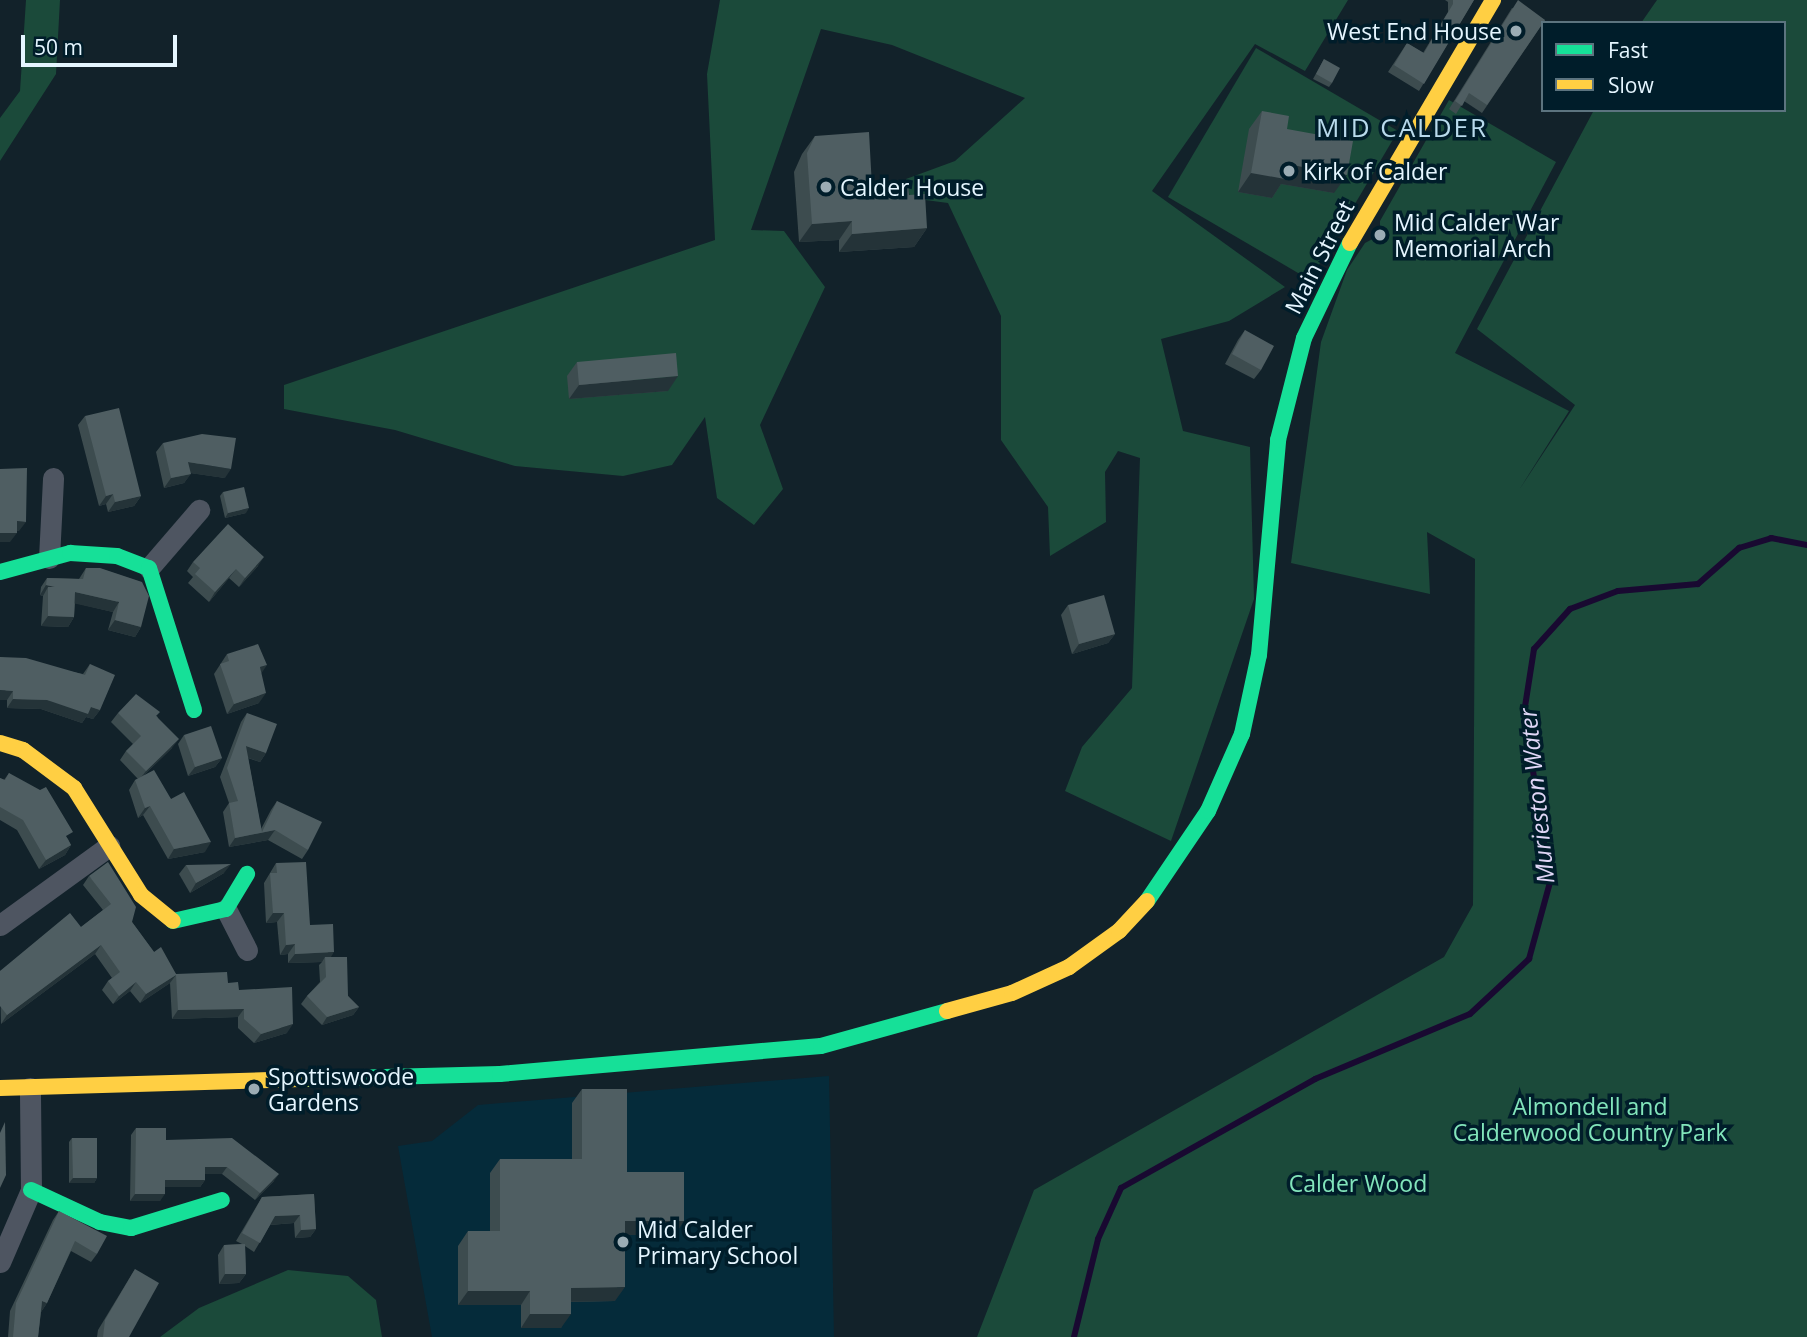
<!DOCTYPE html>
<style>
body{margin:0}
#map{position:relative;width:1807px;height:1337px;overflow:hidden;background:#12222a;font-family:"Open Sans",sans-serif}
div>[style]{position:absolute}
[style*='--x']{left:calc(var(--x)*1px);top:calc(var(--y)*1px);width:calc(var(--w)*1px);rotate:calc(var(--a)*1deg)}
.built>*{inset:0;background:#052b3a}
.green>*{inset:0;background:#1b4a3a}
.stream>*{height:6px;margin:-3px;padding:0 3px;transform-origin:3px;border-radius:3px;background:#190931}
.street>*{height:21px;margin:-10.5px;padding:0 10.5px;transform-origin:10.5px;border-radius:10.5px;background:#4e5561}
.fast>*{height:16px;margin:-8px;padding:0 8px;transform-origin:8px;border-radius:8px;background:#16e098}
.slow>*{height:16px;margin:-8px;padding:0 8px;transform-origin:8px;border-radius:8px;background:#ffcf43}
.wall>*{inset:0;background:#3d4c4f}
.shaded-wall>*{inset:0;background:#243338}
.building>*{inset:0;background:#4f5e62}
.dots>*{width:19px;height:19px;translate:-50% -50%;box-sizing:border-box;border:4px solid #001d2a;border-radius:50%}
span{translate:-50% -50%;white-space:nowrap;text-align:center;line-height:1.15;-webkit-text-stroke:7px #001d2a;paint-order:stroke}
.poi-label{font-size:23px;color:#e5f6ff}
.right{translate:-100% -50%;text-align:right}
.left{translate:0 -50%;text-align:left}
.street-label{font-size:23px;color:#e5f6ff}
.park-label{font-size:23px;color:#82e5bb}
.water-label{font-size:24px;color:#dfd6f6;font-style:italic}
.quarter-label{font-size:26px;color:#b8daec;letter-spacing:2px}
.legend{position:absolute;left:1541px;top:21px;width:245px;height:91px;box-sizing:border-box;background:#001d2a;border:2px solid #5c747f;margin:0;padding:9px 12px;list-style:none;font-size:21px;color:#e5f6ff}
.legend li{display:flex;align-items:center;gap:14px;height:35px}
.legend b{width:35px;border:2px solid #5c747f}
.scale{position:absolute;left:21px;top:35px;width:156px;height:32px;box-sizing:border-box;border:4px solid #e5f6ff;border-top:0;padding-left:9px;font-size:21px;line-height:24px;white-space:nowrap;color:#e5f6ff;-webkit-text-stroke:5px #001d2a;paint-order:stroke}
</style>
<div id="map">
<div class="built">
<i style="clip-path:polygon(829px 1076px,834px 1337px,432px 1337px,398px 1146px,432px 1141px,478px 1105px)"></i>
</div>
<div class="green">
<i style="clip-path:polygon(26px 0,60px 0,56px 74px,0 161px,0 118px,20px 91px)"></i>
<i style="clip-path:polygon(720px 0,1348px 0,1305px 71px,1255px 44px,1152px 191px,1285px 287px,1229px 321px,1161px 339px,1183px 431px,1250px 447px,1254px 599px,1171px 841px,1065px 791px,1082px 747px,1132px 688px,1140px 458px,1118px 451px,1105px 472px,1106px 522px,1050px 556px,1048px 507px,1001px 440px,1001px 316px,948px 203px,910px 198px,906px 179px,955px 161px,1025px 98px,892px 45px,821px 29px,751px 230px,784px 231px,825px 287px,760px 425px,783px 489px,754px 525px,717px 498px,705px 417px,672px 465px,623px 476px,515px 466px,395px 430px,284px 409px,284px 385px,715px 240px,707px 74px)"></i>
<i style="clip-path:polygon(1657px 0,1807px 0,1807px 1337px,977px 1337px,1034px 1190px,1444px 957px,1473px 905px,1475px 559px,1427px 532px,1430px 594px,1291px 563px,1321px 342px,1347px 270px,1365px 243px,1380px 235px,1380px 221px,1449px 100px,1556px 162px,1455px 353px,1569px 411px,1519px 490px,1575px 405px,1477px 329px,1594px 110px,1784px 110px,1784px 23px,1641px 23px)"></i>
<i style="clip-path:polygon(1256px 48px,1398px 131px,1310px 280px,1168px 197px)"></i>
<i style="clip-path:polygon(288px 1270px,348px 1276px,376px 1300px,382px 1337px,160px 1337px,199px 1308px)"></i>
</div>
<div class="stream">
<i style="--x:1074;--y:1337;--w:101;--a:-76.2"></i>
<i style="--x:1098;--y:1239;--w:56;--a:-65.7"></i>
<i style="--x:1121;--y:1188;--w:223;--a:-29.3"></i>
<i style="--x:1315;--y:1079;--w:168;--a:-22.8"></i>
<i style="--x:1470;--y:1014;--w:81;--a:-43"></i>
<i style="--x:1529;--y:959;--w:80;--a:-74.7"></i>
<i style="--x:1550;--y:882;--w:171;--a:-98.7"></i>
<i style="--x:1524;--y:713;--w:65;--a:-81.1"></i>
<i style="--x:1534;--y:649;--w:54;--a:-48"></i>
<i style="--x:1570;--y:609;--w:51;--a:-20.6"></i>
<i style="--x:1618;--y:591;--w:80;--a:-5"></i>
<i style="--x:1698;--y:584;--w:55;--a:-41.3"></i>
<i style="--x:1739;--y:548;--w:34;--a:-17"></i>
<i style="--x:1771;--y:538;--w:37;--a:11"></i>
</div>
<div class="street">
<i style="--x:49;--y:558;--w:80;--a:-87.1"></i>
<i style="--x:149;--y:568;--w:77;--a:-49.2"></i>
<i style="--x:226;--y:909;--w:46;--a:62.9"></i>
<i style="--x:0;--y:925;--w:135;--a:-35.9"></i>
<i style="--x:0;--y:1262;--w:78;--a:-66.7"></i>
<i style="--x:31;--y:1190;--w:102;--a:-90.6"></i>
</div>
<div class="fast">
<i style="--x:0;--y:572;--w:73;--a:-15.2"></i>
<i style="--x:70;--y:553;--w:47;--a:3.7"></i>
<i style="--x:117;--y:556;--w:34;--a:21"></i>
<i style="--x:149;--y:568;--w:149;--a:72.4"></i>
<i style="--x:1147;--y:901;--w:109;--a:-55.9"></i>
<i style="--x:1208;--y:811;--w:84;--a:-66.2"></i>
<i style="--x:1242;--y:734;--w:81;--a:-77.9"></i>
<i style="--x:1259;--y:655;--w:216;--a:-84.9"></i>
<i style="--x:1278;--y:440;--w:105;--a:-75.7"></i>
<i style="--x:1304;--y:338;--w:106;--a:-64.2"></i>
<i style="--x:173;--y:921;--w:54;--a:-12.8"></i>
<i style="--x:226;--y:909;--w:41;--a:-59"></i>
<i style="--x:308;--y:1079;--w:192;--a:-1.5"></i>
<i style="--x:500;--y:1074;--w:322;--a:-5"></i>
<i style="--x:821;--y:1046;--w:131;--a:-15.5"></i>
<i style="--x:31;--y:1190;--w:76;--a:24.9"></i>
<i style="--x:100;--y:1222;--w:32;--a:11"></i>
<i style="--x:131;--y:1228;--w:95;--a:-17.1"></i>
</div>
<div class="slow">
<i style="--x:1350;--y:243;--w:282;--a:-59.5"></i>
<i style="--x:0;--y:743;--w:24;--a:17"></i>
<i style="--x:23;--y:750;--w:64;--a:36.7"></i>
<i style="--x:74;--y:788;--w:126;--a:57.9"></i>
<i style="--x:141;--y:895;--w:41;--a:39.1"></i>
<i style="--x:947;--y:1011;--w:67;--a:-15.5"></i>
<i style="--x:1012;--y:993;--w:63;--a:-24.5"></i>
<i style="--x:1069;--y:967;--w:62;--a:-35.8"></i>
<i style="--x:1119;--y:931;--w:41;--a:-47"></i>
<i style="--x:0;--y:1088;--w:308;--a:-1.7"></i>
</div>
<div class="wall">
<i style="clip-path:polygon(1445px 0,1474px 0,1419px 91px,1388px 72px,1407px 43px,1423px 53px,1448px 12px,1448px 2px)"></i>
<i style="clip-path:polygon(1512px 8px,1545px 20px,1482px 113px,1464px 101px,1456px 114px,1449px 109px)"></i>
<i style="clip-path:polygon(1324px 59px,1332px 83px,1329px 87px,1313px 79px)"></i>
<i style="clip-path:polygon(1262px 111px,1287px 129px,1334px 193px,1281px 184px,1272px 198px,1238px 192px,1249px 129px)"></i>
<i style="clip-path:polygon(815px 136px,872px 187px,909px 195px,927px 228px,914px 247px,839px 252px,839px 240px,799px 242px,794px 172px,802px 154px)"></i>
<i style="clip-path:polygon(1245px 330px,1261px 370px,1254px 379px,1225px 364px,1238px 340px)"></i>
<i style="clip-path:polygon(577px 362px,668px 391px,569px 399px,567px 376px)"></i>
<i style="clip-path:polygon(85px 416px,141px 496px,134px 506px,108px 512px,106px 504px,99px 506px,78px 425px)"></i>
<i style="clip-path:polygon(163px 443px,225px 478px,191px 473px,184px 483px,164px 488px,156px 452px)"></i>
<i style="clip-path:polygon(223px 492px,246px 513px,225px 518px,220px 496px)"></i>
<i style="clip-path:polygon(193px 562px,258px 566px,239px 587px,229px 578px,209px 602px,188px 583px,193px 577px,187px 571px)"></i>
<i style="clip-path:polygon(86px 568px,141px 627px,135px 637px,108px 630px,113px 612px,75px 603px,74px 617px,68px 627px,41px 626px,43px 596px,40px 595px,41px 587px,47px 578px,79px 579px)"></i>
<i style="clip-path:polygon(1068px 605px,1115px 634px,1108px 643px,1072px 654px,1061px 615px)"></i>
<i style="clip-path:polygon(227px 654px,261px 673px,259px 703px,227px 714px,214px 674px)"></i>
<i style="clip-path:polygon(0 657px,83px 674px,90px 664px,100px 710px,93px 719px,86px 717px,82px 723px,41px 709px,7px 708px,7px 700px)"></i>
<i style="clip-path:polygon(118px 713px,157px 716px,172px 748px,144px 775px,171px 799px,205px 852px,168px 859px,143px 815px,138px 818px,129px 790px,135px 780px,138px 779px,120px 760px,126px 751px,133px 744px,111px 722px)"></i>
<i style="clip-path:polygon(247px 713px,266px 753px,260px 762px,248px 758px,261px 829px,271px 810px,277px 801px,308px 850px,302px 859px,268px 840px,229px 847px,223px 812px,229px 803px,220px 777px,241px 722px)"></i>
<i style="clip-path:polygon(184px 735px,222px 758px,215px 767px,188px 776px,178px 744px)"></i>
<i style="clip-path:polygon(9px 773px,68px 839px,71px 845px,65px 855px,39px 869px,17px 830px,0 820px,0 778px,4px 780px)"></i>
<i style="clip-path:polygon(276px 863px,310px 925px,331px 957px,348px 996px,359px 1007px,353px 1015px,322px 1025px,301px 1004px,307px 996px,320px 982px,319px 965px,322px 962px,288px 963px,288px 954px,280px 955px,277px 922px,266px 923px,264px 883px)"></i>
<i style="clip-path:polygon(186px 865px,224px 873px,190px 893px,179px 874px)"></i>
<i style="clip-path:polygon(89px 876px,132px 922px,154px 952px,176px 974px,228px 983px,239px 990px,287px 1033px,254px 1043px,238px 1028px,238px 1017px,172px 1019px,170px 983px,140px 1003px,130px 991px,113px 1004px,102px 990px,108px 981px,112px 978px,95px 954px,1px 1024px,0 971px,81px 927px,103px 910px,83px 885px)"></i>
<i style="clip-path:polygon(582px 1089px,627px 1172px,675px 1235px,625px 1235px,615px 1301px,571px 1302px,561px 1328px,521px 1328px,521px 1305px,458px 1305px,458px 1246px,468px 1231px,490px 1231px,490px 1173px,500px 1159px,572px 1159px,572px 1103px)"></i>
<i style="clip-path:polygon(136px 1128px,166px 1140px,274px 1181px,255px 1200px,222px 1174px,205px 1174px,205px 1180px,200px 1187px,165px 1187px,160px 1201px,130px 1201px,131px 1135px)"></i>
<i style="clip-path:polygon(72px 1138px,97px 1178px,94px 1183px,69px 1183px,69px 1142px)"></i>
<i style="clip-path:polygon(314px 1194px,316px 1229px,310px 1237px,295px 1238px,294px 1223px,270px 1225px,254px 1252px,245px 1246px,246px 1274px,239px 1283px,219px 1284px,218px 1255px,224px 1245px,242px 1244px,236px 1241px,262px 1197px)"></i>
<i style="clip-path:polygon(59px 1211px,97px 1254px,91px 1262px,71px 1251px,47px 1303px,41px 1312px,38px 1337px,8px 1337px,10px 1311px,53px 1220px)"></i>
<i style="clip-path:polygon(135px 1269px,129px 1337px,97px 1337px,98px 1330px)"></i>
</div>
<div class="shaded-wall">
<i style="clip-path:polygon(1287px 164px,1347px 175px,1334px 193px,1281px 184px,1272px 198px,1238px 192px,1251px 173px)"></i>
<i style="clip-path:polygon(852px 221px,839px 240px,799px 242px,812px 224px)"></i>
<i style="clip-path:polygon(927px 228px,914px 247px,839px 252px,852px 234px)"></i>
<i style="clip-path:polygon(678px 376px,668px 391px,569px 399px,579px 385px)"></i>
<i style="clip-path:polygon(188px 462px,231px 469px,225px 478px,182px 472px)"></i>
<i style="clip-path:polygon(191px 474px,184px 483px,164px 488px,171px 478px)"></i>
<i style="clip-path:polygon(113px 494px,106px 504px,99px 506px,106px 496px)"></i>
<i style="clip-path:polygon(141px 496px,134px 506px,108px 512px,115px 502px)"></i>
<i style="clip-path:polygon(249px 508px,246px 513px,225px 518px,228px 513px)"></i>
<i style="clip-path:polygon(17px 521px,26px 522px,19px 531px,10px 531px)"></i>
<i style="clip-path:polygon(0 533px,17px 533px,10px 542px,0 542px)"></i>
<i style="clip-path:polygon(264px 557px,258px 566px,239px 587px,245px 578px)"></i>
<i style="clip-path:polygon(236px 569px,229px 578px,209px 602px,215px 592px)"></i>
<i style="clip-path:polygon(46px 585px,55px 587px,48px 587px,43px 596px,40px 595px)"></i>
<i style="clip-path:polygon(75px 592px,119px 602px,113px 612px,68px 602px)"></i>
<i style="clip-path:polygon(48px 616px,74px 617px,68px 627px,41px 626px)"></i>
<i style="clip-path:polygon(115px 620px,141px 627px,135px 637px,108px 630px)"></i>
<i style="clip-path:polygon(1115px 634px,1108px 643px,1072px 654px,1079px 644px)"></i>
<i style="clip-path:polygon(267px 665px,261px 674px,260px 667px)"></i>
<i style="clip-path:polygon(0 690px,13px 691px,7px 700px,0 700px)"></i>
<i style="clip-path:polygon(266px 693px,259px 703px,227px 714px,234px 704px)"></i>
<i style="clip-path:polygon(13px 699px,47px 700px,91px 707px,100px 710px,93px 719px,86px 717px,82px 723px,41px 709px,7px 708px)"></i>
<i style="clip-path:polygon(179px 739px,172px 748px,139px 780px,146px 771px)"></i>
<i style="clip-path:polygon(246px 746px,266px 753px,260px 762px,240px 755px)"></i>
<i style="clip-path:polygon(222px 758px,215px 767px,188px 776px,195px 767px)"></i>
<i style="clip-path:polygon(150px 806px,143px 815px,138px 818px,145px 808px)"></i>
<i style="clip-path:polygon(275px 830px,268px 840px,229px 847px,235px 838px)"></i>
<i style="clip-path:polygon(211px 842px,205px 852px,168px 859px,174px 849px)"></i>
<i style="clip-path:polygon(71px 845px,65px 855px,39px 869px,46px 860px)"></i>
<i style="clip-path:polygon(231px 864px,224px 873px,190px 893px,196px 883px)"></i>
<i style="clip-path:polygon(273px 913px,284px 913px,277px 922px,266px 923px)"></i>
<i style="clip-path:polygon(295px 944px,288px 954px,280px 955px,286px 945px)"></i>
<i style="clip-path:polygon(101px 945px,95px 954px,1px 1024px,7px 1015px)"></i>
<i style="clip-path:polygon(334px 952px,328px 962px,325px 957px,322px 962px,288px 963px,295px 954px)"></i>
<i style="clip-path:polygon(176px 975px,170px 983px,140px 1003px,146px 994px)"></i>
<i style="clip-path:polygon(136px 982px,130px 991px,113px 1004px,119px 996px)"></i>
<i style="clip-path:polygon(359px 1007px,353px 1015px,322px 1025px,327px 1017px)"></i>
<i style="clip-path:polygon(244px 1009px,238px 1017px,172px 1019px,178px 1010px)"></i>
<i style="clip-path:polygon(293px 1024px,287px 1033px,254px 1043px,261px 1034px)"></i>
<i style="clip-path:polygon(205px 1167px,227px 1167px,222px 1174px,200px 1174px)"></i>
<i style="clip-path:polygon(279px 1174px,274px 1181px,255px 1200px,260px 1193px)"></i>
<i style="clip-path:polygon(73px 1178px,97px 1178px,94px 1183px,69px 1183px)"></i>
<i style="clip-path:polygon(165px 1180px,205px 1180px,200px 1187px,161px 1187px)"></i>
<i style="clip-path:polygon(135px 1194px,165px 1194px,160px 1201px,130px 1201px)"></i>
<i style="clip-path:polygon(300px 1215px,294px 1223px,269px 1225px,275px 1216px)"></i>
<i style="clip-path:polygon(625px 1221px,684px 1221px,675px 1235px,615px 1235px)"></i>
<i style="clip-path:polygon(316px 1229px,310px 1237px,295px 1238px,301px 1230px)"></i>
<i style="clip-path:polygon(225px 1274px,246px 1274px,239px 1283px,219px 1284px)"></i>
<i style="clip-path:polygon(625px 1287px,615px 1301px,561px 1302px,571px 1288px)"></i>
<i style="clip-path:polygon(468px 1291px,530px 1291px,521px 1305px,458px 1305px)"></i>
<i style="clip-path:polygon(42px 1301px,47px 1303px,41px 1312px)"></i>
<i style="clip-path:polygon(530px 1314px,571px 1314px,561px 1328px,521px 1328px)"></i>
</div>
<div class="building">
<i style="clip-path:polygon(1453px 0,1474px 0,1424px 84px,1394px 65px,1407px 43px,1424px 53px,1453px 4px)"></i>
<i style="clip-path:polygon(1518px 0,1545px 20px,1487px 105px,1469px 93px,1462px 106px,1455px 101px)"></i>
<i style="clip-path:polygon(1324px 59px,1340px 68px,1332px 83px,1316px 74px)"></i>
<i style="clip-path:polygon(1262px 111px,1289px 116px,1287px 129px,1353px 141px,1347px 175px,1287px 164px,1285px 179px,1251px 173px)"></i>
<i style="clip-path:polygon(869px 132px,872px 187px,908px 184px,909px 195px,925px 194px,927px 228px,852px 234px,852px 221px,812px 224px,807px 153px,815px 136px)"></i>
<i style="clip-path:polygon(1245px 330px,1274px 346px,1261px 370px,1232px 354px)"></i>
<i style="clip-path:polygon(676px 353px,678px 376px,579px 385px,577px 362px)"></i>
<i style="clip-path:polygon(119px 408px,141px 496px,115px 502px,113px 494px,106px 496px,85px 416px)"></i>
<i style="clip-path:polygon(202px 434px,236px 438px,231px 469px,188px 462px,191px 474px,171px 478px,163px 443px)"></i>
<i style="clip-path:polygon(27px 468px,26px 522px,17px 521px,17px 533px,0 533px,0 469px)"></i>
<i style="clip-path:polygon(244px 487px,249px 508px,228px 513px,223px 492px)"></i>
<i style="clip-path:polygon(228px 524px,264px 557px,245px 578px,236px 569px,215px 592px,195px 574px,200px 568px,193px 562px)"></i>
<i style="clip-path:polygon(86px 568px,100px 568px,142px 582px,149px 596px,141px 627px,115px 620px,119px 602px,75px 592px,74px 617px,48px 616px,48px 587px,55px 587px,46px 585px,47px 578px,83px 579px)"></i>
<i style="clip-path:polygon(1104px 595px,1115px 634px,1079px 644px,1068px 605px)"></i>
<i style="clip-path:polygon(258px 644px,267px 665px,260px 667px,266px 693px,234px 704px,220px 664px,229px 661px,227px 654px)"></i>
<i style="clip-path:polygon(0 657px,26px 658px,85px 675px,90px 664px,115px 675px,100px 710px,91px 707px,88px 714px,47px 700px,13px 699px,13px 691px,0 690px)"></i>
<i style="clip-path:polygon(136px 694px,160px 712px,156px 716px,179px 739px,146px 771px,126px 751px,141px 736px,118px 713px)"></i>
<i style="clip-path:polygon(247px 713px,277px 724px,266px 753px,246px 746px,262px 832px,277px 801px,322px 822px,308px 850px,275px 830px,235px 838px,229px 803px,238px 801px,227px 768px)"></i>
<i style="clip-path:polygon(211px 726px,222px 758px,195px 767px,184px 735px)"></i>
<i style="clip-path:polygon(154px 770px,171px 799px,184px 792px,211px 842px,174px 849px,150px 806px,145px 808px,135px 780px)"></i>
<i style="clip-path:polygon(9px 773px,40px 790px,46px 787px,73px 832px,66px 836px,71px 845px,46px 860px,23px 820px,0 807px,0 778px,5px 780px)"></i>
<i style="clip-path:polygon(108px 862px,136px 907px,132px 922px,154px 952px,161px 947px,176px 974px,227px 972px,228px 983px,238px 982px,239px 990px,292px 987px,293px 1024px,261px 1034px,244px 1019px,244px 1009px,178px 1010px,176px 975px,146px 994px,136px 982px,119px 996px,108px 981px,120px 972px,101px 945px,7px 1015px,0 1006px,0 971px,70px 913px,81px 927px,111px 904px,89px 876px)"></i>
<i style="clip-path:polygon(306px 862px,310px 925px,333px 924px,334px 952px,295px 954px,295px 944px,286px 945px,284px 913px,273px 913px,270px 873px,277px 873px,276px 863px)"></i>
<i style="clip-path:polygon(231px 864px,196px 883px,186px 865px)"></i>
<i style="clip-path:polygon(325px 957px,347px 957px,348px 996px,359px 1007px,327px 1017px,307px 996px,326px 977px)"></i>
<i style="clip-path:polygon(582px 1089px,627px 1089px,627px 1172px,684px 1172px,684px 1221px,625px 1221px,625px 1287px,571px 1288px,571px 1314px,530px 1314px,530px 1291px,468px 1291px,468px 1231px,500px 1231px,500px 1159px,582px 1159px)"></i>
<i style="clip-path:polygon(5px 1122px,6px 1175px,0 1188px,0 1133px)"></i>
<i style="clip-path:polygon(136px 1128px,166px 1128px,166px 1140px,232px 1138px,279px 1174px,260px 1193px,227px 1167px,205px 1167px,205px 1180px,165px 1180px,165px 1194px,135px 1194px)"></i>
<i style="clip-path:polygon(72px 1138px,97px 1138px,97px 1178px,73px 1178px)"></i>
<i style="clip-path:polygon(314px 1194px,316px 1229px,301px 1230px,300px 1215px,275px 1216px,260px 1243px,242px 1233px,262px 1197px)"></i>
<i style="clip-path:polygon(59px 1211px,107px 1236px,97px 1254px,75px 1241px,47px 1303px,42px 1301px,38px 1337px,13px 1337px,16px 1303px)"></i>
<i style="clip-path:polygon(245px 1244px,246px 1274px,225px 1274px,224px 1245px)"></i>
<i style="clip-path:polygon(135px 1269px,159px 1283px,129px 1337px,103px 1337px,105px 1320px)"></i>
</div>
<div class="dots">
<i style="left:1516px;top:31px;background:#9bacb4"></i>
<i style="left:1289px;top:171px;background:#9bacb4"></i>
<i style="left:826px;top:187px;background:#9bacb4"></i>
<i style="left:1380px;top:235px;background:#9bacb4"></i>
<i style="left:254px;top:1089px;background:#9bacb4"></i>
<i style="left:623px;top:1242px;background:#9bacb4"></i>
</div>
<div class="poi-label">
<span class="right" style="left:1502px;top:31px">West End House</span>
<span class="left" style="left:1303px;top:171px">Kirk of Calder</span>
<span class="left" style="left:840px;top:187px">Calder House</span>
<span class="left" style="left:1394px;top:235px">Mid Calder War<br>Memorial Arch</span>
<span class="left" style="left:268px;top:1089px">Spottiswoode<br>Gardens</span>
<span class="left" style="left:637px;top:1242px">Mid Calder<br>Primary School</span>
</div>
<div class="street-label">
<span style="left:1319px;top:257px;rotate:-63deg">Main Street</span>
</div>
<div class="park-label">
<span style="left:1590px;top:1119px">Almondell and<br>Calderwood Country Park</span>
<span style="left:1358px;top:1183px">Calder Wood</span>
</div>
<div class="water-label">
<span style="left:1536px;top:796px;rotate:-96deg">Murieston Water</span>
</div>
<div class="quarter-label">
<span style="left:1402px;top:128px">MID CALDER</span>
</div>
<ul class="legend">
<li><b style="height:9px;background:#16e098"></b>Fast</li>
<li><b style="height:9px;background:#ffcf43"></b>Slow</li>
</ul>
<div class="scale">50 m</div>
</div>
